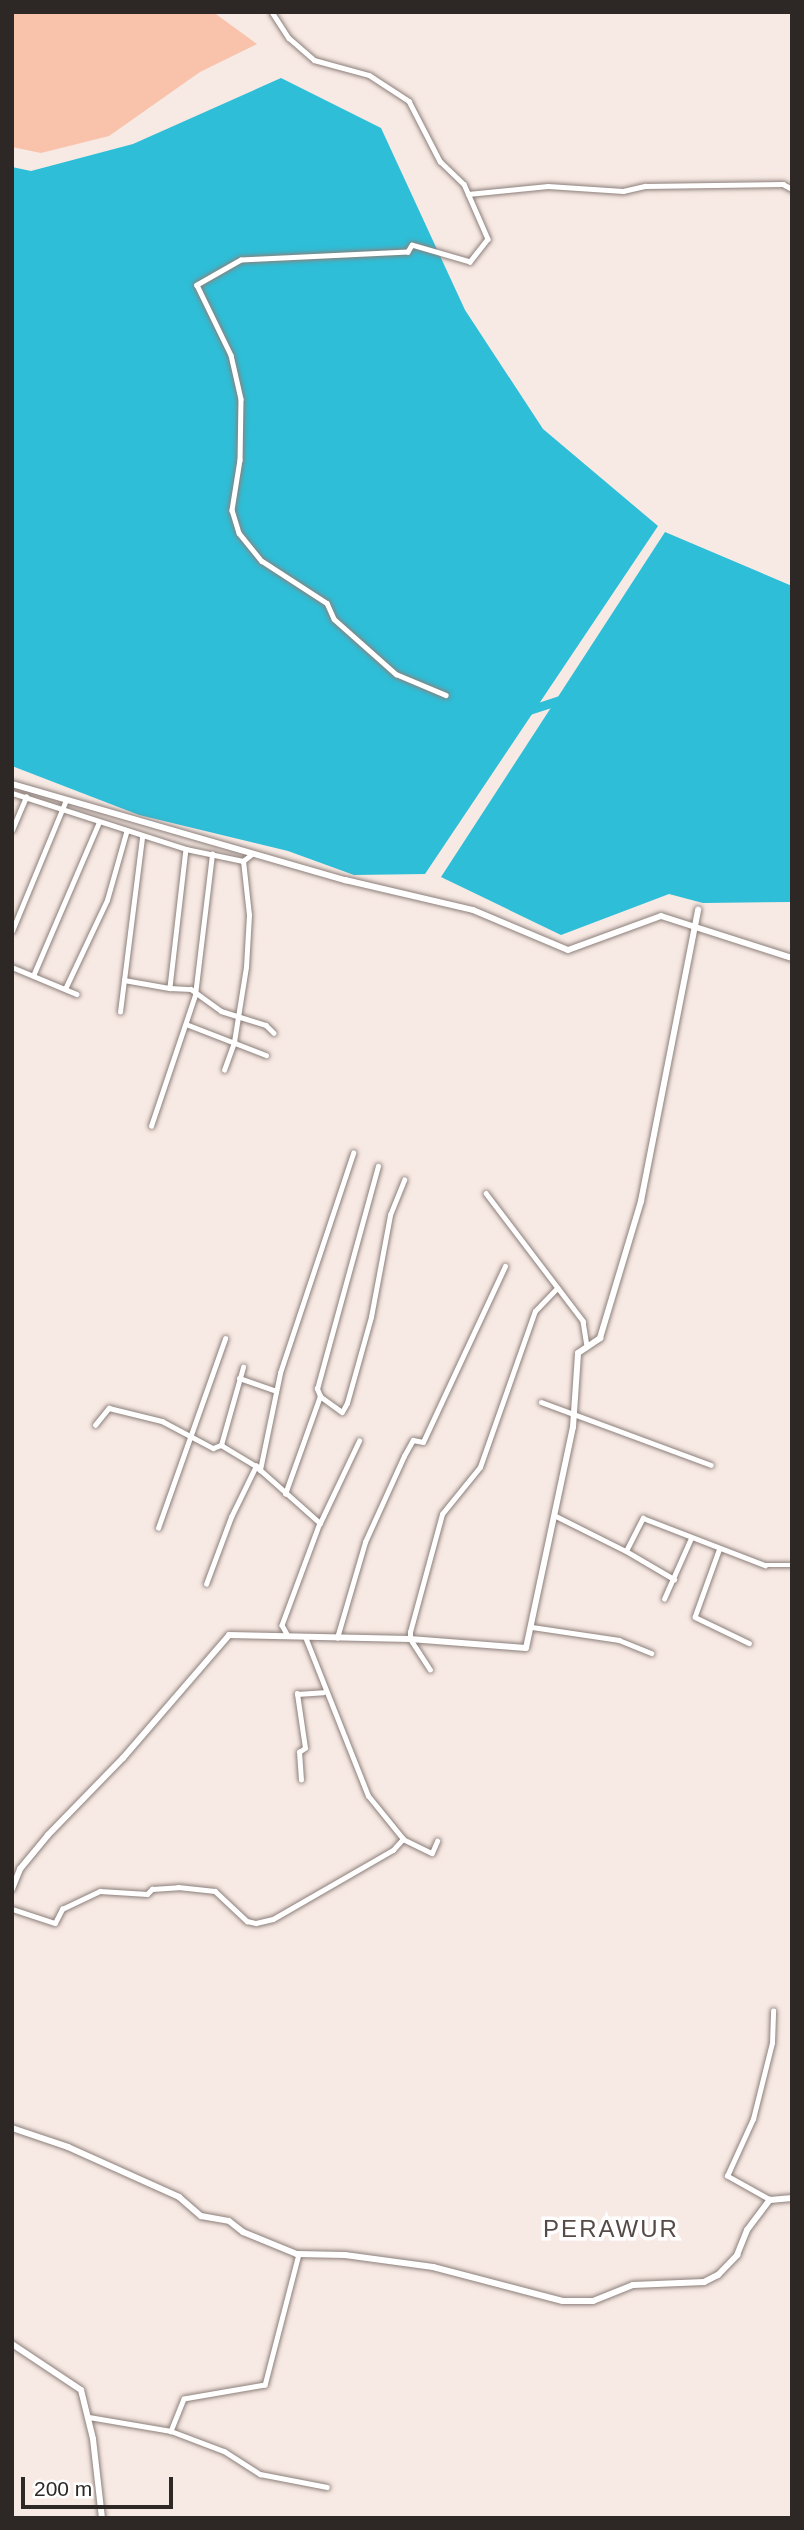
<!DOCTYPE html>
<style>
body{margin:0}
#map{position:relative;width:804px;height:2530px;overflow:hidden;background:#f7e9e3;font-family:Helvetica,sans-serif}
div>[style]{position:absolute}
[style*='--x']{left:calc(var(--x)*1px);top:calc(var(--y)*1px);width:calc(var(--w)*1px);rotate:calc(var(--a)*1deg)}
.green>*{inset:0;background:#f9c2ab}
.water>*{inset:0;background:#2ebed7}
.river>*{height:9px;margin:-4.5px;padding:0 4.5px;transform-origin:4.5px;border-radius:4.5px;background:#2ebed7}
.roads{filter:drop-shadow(0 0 2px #8c7f7a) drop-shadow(0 0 2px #8c7f7a)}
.minor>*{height:4.5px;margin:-2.25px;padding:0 2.25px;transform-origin:2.25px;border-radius:2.25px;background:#fff}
.tertiary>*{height:6px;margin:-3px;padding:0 3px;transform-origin:3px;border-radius:3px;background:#fff}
span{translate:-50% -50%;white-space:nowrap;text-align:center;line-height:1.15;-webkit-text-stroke:7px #fff;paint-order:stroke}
.quarter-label{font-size:24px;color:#554a46;letter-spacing:2px}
.frame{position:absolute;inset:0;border:14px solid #2d2826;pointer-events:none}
.scale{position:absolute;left:21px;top:2477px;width:152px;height:32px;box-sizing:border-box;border:4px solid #2d2826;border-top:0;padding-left:9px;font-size:21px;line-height:24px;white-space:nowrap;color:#2d2826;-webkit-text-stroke:5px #fff;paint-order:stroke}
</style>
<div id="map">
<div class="green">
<i style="clip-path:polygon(12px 12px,213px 12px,257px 44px,200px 72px,109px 136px,41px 153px,12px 147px)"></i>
</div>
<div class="water">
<i style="clip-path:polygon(281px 78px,381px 128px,465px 310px,543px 429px,658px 526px,425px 874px,354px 875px,288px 851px,139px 815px,12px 766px,12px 167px,31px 171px,133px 144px)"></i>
<i style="clip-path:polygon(665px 532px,792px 586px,792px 902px,703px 903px,669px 894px,561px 935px,441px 877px)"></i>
</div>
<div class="river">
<i style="--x:526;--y:711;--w:42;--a:-18"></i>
</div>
<div class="roads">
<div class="minor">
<i style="--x:272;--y:12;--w:31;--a:57"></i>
<i style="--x:289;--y:38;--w:33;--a:41"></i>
<i style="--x:314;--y:60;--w:57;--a:15.3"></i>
<i style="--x:369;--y:75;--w:48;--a:33"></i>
<i style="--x:409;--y:101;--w:68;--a:62.7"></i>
<i style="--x:440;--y:161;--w:33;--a:44"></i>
<i style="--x:464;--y:184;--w:60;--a:66.4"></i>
<i style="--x:488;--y:239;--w:29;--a:128"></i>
<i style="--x:470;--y:262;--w:60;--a:-163.7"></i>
<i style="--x:412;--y:245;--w:8;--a:120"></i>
<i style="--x:408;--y:252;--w:167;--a:177.3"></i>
<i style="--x:241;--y:260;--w:51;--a:150.4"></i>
<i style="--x:197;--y:285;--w:78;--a:64.1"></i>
<i style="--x:231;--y:355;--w:45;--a:77.2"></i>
<i style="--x:241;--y:399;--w:61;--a:90.9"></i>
<i style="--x:240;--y:460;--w:51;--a:99.1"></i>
<i style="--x:232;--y:510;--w:24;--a:73"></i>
<i style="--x:239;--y:533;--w:36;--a:51"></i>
<i style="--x:262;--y:561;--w:77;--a:32.9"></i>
<i style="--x:327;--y:603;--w:17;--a:66"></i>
<i style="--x:334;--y:619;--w:83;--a:41.6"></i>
<i style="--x:396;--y:674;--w:54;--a:22.8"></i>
<i style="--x:468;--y:194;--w:80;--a:-5.7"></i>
<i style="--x:548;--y:186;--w:75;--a:3.8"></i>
<i style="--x:623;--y:191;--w:23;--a:-13"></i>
<i style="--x:645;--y:186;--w:138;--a:-0.8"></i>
<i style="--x:783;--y:184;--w:10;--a:29"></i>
<i style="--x:12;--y:793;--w:183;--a:17.8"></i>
<i style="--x:186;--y:849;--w:58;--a:11.9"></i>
<i style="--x:243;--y:861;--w:11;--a:-38"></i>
<i style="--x:12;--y:830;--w:36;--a:-67"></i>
<i style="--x:186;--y:849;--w:140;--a:96.6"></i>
<i style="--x:170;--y:988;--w:21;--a:3"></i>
<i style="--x:191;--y:989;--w:37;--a:36"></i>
<i style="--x:221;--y:1011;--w:47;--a:17.3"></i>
<i style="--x:266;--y:1025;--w:11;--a:45"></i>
<i style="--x:12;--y:931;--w:142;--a:-67.6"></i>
<i style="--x:12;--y:967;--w:70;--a:22.6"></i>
<i style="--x:33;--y:976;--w:165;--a:-66.8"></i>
<i style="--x:124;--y:980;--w:47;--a:9.9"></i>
<i style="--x:65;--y:989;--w:98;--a:-64.7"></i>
<i style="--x:107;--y:900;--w:70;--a:-74.2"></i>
<i style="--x:120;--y:1012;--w:176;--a:-82.8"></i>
<i style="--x:186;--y:1024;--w:86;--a:21.2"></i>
<i style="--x:224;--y:1070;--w:30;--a:-70"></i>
<i style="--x:234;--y:1042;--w:76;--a:-80.9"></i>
<i style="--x:246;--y:967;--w:52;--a:-86.7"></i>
<i style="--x:249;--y:915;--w:54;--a:-96.3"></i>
<i style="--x:151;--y:1126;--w:138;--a:-71.4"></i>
<i style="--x:195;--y:995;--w:142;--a:-83.1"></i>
<i style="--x:486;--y:1193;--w:161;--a:52.8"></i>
<i style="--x:583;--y:1321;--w:26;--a:81"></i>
<i style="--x:239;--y:1378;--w:39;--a:19"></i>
<i style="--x:320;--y:1396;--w:27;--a:36"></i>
<i style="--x:342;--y:1412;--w:10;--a:-61"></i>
<i style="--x:347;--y:1403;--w:89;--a:-74.4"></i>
<i style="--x:371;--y:1317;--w:104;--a:-79.4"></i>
<i style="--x:390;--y:1215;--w:38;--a:-68"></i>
<i style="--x:541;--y:1402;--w:181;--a:20.3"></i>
<i style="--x:95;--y:1425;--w:22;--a:-51"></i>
<i style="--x:109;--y:1408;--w:55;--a:13.8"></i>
<i style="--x:162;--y:1421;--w:58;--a:27.9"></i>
<i style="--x:213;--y:1448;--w:9;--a:-21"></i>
<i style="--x:221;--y:1445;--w:41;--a:31"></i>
<i style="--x:256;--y:1466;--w:86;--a:41.7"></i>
<i style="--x:320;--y:1523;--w:109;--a:110.4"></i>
<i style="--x:282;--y:1625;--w:10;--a:61"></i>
<i style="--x:221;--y:1445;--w:81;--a:-74.2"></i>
<i style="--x:285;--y:1494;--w:104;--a:-70.3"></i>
<i style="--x:320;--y:1396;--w:8;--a:-113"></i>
<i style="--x:317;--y:1389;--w:231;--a:-74.7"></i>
<i style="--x:556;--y:1516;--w:78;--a:26.6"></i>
<i style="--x:626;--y:1551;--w:37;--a:-63"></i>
<i style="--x:643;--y:1518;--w:131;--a:21.1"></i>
<i style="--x:765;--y:1565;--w:27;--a:0"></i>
<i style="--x:320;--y:1523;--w:91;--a:-64.6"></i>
<i style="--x:158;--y:1528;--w:201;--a:-70.5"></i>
<i style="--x:720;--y:1548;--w:73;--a:109.9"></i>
<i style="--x:695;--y:1617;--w:60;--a:25.7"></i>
<i style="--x:626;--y:1551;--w:56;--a:30.3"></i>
<i style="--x:206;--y:1584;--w:72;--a:-69.5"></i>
<i style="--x:231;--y:1517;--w:57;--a:-63.9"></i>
<i style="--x:256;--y:1466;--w:6;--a:45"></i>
<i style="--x:260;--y:1470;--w:99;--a:-78.3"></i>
<i style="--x:280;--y:1373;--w:232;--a:-71.6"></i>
<i style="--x:664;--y:1599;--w:67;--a:-66.1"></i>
<i style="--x:532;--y:1627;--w:88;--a:8.5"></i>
<i style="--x:619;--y:1640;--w:35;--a:22"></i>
<i style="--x:337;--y:1638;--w:100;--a:-73.7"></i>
<i style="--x:365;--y:1542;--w:94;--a:-65.6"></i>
<i style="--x:404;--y:1456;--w:18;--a:-61"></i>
<i style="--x:413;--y:1440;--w:10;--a:11"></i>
<i style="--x:423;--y:1442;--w:194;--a:-65"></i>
<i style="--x:430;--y:1670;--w:37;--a:-123"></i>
<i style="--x:410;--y:1639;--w:7;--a:-90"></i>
<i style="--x:410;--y:1632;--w:122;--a:-74.8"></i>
<i style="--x:442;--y:1514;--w:60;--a:-51"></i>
<i style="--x:480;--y:1467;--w:165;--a:-70.6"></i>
<i style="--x:535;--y:1311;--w:32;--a:-46"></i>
<i style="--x:301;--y:1780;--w:28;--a:-94"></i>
<i style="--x:299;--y:1752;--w:7;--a:-34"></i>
<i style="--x:305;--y:1748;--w:55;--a:-98.4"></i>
<i style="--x:297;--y:1694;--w:26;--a:-4"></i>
<i style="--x:403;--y:1839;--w:32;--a:26"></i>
<i style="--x:432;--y:1853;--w:13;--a:-67"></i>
<i style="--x:12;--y:1909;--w:45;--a:18"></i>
<i style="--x:55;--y:1923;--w:16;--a:-63"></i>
<i style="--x:62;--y:1909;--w:42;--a:-25.3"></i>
<i style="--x:100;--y:1891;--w:47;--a:3.7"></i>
<i style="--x:147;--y:1894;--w:7;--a:-45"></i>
<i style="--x:152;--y:1889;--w:26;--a:-4"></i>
<i style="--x:178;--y:1887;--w:37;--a:6"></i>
<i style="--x:215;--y:1891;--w:44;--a:43.2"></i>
<i style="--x:247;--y:1921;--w:9;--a:13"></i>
<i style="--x:256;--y:1923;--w:17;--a:-13"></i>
<i style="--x:273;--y:1919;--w:138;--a:-29.9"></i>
<i style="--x:393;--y:1850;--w:15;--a:-48"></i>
<i style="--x:403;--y:1839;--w:55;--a:-129.1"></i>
<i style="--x:368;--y:1796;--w:171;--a:-111.6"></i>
<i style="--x:770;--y:2200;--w:49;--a:-150.8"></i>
<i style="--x:727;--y:2176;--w:63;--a:-65.5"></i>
<i style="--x:753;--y:2119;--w:78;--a:-76"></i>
<i style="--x:772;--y:2043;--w:32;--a:-88"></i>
<i style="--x:299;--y:2254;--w:135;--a:104.5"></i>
<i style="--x:265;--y:2385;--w:82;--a:170.2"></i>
<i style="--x:184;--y:2399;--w:35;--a:112"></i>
<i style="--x:171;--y:2431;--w:57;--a:20.7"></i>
<i style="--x:224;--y:2451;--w:43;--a:32.6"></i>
<i style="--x:260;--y:2474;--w:68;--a:11"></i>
<i style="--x:89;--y:2417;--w:83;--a:9.7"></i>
</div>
<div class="tertiary">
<i style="--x:12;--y:784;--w:347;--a:16.1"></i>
<i style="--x:345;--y:880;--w:131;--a:13.2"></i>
<i style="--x:473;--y:910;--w:103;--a:22.8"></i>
<i style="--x:568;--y:950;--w:99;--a:-20.1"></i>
<i style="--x:661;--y:916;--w:138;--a:17.8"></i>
<i style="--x:12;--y:1889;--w:22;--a:-68"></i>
<i style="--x:20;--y:1869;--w:44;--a:-50.5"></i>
<i style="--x:48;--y:1835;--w:107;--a:-45.8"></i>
<i style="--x:123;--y:1758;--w:162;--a:-49.2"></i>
<i style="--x:229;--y:1635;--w:181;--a:1.3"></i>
<i style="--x:410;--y:1639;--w:116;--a:4.4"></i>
<i style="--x:526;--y:1648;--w:226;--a:-78"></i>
<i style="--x:573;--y:1427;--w:74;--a:-86.1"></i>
<i style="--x:578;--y:1353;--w:27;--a:-34"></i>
<i style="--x:600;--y:1338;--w:143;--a:-73.3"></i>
<i style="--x:641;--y:1201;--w:297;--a:-78.9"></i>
<i style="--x:12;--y:2128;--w:59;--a:18.7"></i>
<i style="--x:68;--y:2147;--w:122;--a:24.2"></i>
<i style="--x:179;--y:2197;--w:29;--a:41"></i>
<i style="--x:201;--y:2216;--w:28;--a:10"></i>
<i style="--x:229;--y:2221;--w:18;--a:38"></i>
<i style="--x:243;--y:2232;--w:58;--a:22.2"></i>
<i style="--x:297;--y:2254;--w:48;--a:1.2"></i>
<i style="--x:345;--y:2255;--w:89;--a:7.8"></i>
<i style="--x:433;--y:2267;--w:134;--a:14.7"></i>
<i style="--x:563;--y:2301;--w:30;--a:0"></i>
<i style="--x:593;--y:2301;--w:43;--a:-21.8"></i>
<i style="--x:633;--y:2285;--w:71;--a:-2.4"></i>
<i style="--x:704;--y:2282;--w:16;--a:-27"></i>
<i style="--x:718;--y:2275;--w:28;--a:-46"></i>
<i style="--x:737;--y:2255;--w:27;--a:-68"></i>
<i style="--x:747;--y:2230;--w:38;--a:-53"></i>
<i style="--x:770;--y:2200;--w:22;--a:-5"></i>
<i style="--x:12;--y:2344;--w:83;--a:33.7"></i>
<i style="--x:81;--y:2390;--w:50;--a:76.2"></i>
<i style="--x:93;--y:2439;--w:80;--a:83.5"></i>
</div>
</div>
<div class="quarter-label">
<span style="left:611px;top:2229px">PERAWUR</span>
</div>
<div class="frame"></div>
<div class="scale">200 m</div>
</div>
